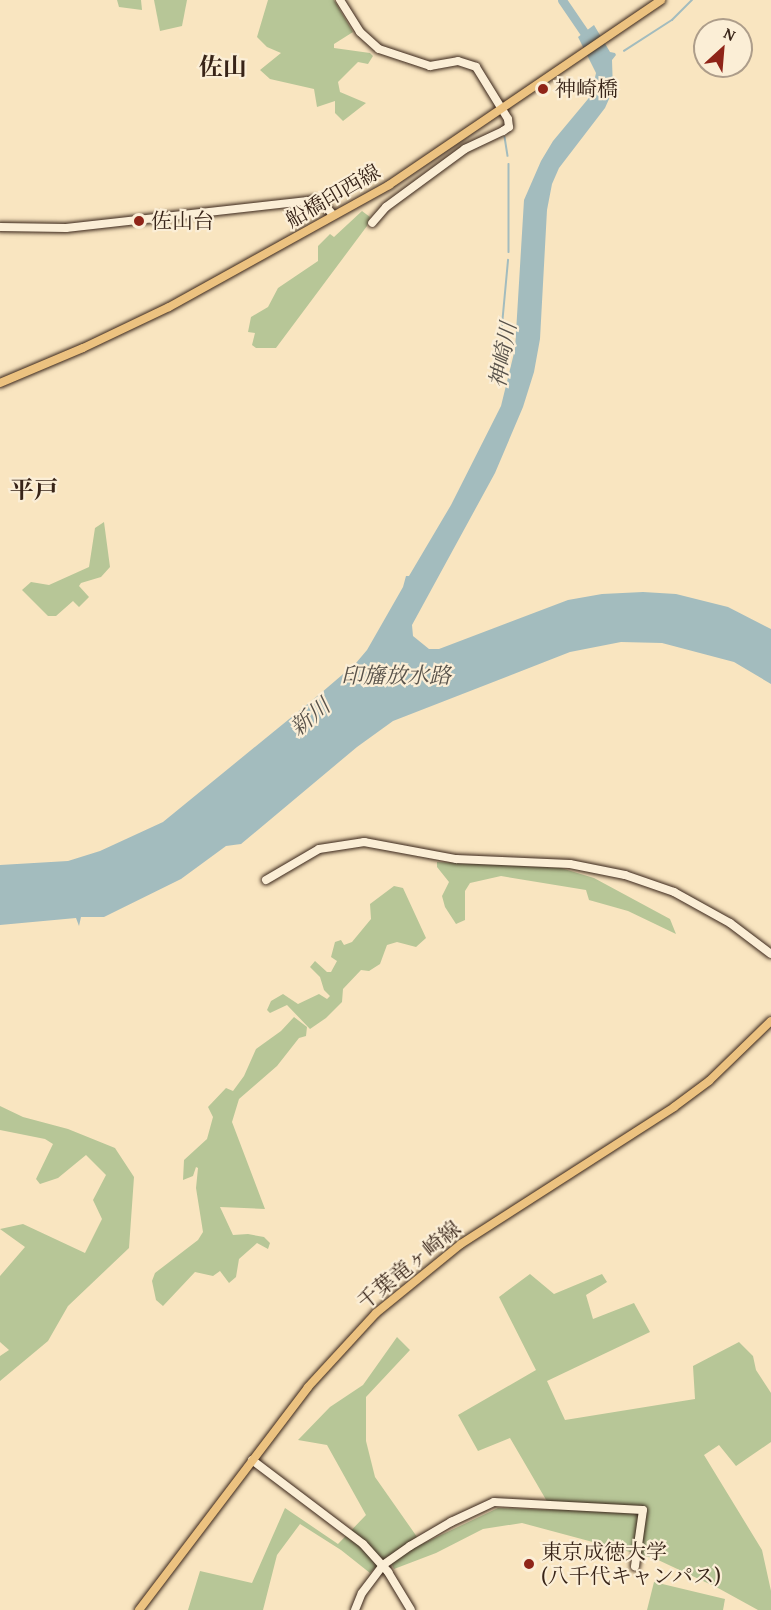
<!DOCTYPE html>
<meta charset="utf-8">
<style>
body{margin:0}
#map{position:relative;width:771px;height:1610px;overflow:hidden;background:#f9e5c0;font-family:"Gentium Book Plus","Noto Serif JP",serif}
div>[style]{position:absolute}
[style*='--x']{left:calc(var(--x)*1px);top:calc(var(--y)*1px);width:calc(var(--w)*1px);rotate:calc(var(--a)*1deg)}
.green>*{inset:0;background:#b7c697}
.water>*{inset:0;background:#a3bcbe}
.stream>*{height:1.5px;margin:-0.75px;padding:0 0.75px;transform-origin:0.75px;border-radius:0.75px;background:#a3bcbe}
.river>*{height:9px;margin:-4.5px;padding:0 4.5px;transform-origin:4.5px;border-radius:4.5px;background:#a3bcbe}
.roads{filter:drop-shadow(0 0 2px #382418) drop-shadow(0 0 2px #382418)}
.secondary>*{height:8px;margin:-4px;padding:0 4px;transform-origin:4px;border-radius:4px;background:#fbeed6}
.primary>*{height:8px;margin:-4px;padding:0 4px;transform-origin:4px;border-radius:4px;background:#ecc280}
.dots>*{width:16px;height:16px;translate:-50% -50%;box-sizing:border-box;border:3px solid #fbeed6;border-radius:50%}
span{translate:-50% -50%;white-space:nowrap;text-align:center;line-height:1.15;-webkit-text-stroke:4.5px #fbeed6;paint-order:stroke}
.poi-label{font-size:21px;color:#382418}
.left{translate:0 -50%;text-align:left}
.street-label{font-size:21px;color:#382418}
.water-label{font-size:22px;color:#58524a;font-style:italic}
.quarter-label{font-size:24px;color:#382418;font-weight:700}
.north{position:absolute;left:693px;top:18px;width:60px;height:60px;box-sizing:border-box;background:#fbeed6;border:2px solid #ad9d8a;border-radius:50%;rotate:26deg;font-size:16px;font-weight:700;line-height:24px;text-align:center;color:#382418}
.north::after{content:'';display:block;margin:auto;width:21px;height:27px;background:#8f2418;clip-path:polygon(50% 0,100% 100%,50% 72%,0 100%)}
</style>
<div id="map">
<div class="green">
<i style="clip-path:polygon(117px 0,141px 0,142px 10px,119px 7px)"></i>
<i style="clip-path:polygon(154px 0,187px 0,182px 26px,160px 31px)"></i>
<i style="clip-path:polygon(268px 0,334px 0,353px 32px,334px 44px,334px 48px,370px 53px,373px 56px,368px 64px,358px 62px,338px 82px,340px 92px,366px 103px,343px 121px,335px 113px,335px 101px,317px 107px,314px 89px,270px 79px,260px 70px,281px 53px,267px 47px,257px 37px)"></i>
<i style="clip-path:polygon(362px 211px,370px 217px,367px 226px,276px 348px,256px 348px,252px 345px,255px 333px,248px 332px,251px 317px,268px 307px,278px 288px,318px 261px,318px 246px,330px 234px,334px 237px)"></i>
<i style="clip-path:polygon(104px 522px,110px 567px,101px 577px,81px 583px,79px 586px,89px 597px,79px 607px,73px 601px,56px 616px,48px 616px,22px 590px,31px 582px,49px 585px,89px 567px,95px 528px)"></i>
<i style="clip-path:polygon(437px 862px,561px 868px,594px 878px,670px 919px,676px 934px,628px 911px,589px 900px,586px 890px,501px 876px,470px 883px,465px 891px,465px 920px,456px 924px,445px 907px,442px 896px,449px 882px,437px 867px)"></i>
<i style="clip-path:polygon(394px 886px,403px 888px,426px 938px,416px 947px,397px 942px,387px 945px,380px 964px,369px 971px,361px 970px,343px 989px,342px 1002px,326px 1018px,310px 1029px,287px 1005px,270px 1013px,267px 1010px,271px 1001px,283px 994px,298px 1004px,319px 994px,327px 999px,330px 996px,324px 990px,320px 977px,310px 967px,315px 961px,327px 972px,331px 972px,337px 961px,331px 957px,335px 942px,341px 940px,344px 945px,352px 942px,371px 919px,370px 904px)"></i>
<i style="clip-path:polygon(294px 1017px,307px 1027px,306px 1036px,299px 1038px,277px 1066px,239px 1099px,232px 1122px,265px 1209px,220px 1207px,233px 1235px,248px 1234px,264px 1237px,270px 1243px,268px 1249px,257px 1243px,239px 1259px,236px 1277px,229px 1283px,220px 1271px,213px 1276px,195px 1272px,163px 1306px,156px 1300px,152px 1281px,155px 1273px,198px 1240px,203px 1232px,196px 1188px,198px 1168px,196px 1167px,193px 1176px,183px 1180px,184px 1160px,207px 1139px,213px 1117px,208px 1107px,226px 1088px,233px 1091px,244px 1076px,256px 1049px,281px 1031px)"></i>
<i style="clip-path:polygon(0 1106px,23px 1117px,68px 1129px,115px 1148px,134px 1177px,129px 1248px,68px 1306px,48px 1341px,0 1381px,0 1356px,9px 1350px,0 1342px,0 1276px,25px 1247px,0 1229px,23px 1224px,85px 1253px,102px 1219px,93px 1200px,106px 1175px,86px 1155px,58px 1178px,40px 1184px,36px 1179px,53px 1144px,45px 1139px,0 1130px)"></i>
<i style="clip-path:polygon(530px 1274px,554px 1294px,602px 1274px,607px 1282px,586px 1295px,593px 1319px,634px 1303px,650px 1332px,547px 1381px,565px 1420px,695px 1399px,693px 1366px,739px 1342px,753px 1356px,756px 1370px,771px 1393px,771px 1442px,736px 1466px,719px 1445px,704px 1455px,762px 1550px,771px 1591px,771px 1610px,758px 1610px,718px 1588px,656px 1559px,522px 1523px,483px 1529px,436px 1553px,394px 1569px,388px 1556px,370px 1573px,341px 1550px,300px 1524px,277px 1555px,263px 1610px,188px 1610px,200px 1571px,252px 1583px,285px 1508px,338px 1544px,366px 1515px,327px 1445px,298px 1440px,330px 1407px,363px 1385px,397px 1337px,410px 1350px,366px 1397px,366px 1441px,375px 1477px,422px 1544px,498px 1508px,552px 1510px,510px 1438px,478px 1451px,458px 1415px,536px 1370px,499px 1297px)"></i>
<i style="clip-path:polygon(654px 1582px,725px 1599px,723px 1610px,647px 1610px)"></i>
</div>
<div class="water">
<i style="clip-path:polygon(594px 25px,610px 52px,615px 53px,616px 55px,612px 60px,613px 90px,605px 108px,559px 168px,552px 184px,547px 210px,540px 339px,534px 372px,523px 407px,495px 473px,412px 625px,413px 636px,429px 649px,439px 649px,568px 600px,602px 594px,643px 592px,676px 594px,728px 607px,771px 629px,771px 684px,734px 662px,662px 643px,621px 642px,570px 652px,393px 721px,357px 747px,241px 844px,226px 846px,181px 879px,104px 917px,81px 917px,79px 926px,76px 918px,0 925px,0 865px,68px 861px,100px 851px,163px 822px,321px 693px,356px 663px,367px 650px,403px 587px,406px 576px,409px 576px,451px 505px,501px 406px,515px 349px,524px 200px,541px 161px,553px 141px,588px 99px,593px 86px,596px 73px,578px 37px)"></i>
</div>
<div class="stream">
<i style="--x:624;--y:51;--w:57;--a:-32.9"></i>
<i style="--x:672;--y:20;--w:28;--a:-45"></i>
<i style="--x:505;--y:137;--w:19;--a:81"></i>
<i style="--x:509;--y:164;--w:88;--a:90"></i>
<i style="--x:501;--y:336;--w:76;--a:-84.7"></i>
<i style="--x:501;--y:343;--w:3;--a:18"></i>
</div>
<div class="river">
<i style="--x:562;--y:0;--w:50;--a:55.7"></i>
</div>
<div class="roads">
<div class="secondary">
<i style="--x:340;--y:0;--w:38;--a:58"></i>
<i style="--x:360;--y:32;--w:25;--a:42"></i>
<i style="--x:379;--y:49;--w:54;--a:18.4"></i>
<i style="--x:430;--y:66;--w:28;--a:-10"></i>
<i style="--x:458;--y:61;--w:19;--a:18"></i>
<i style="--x:476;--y:67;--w:61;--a:58.4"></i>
<i style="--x:508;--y:119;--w:8;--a:83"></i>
<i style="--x:509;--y:127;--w:7;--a:146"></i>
<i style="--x:503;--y:131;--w:42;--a:154.7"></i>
<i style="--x:465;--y:149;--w:98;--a:143.7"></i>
<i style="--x:386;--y:207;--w:21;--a:131"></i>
<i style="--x:0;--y:227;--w:66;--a:0.9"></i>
<i style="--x:66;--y:228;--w:250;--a:-6.4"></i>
<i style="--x:314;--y:200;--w:11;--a:22"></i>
<i style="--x:324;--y:204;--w:14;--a:51"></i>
<i style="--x:266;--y:880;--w:61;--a:-30.3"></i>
<i style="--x:319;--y:849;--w:46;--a:-8.8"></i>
<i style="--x:364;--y:842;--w:94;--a:10.5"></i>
<i style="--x:456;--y:859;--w:114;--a:2.5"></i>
<i style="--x:570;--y:864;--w:56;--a:11.3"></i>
<i style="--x:625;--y:875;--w:52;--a:19.1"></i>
<i style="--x:674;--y:892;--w:64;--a:29"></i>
<i style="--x:730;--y:923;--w:51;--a:37.1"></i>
<i style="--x:252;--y:1460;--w:139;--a:37.1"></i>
<i style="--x:363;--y:1544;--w:38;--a:48"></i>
<i style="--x:388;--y:1572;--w:44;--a:58.8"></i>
<i style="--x:355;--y:1610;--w:18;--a:-68"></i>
<i style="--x:362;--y:1593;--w:35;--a:-53"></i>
<i style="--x:383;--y:1565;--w:33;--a:-35"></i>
<i style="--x:410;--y:1546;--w:48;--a:-30.3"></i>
<i style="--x:451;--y:1522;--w:47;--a:-24.9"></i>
<i style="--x:494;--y:1502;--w:149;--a:3.1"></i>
<i style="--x:643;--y:1510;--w:57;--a:98.1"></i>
</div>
<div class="primary">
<i style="--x:0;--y:383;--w:90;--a:-22.9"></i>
<i style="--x:83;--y:348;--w:95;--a:-25.5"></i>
<i style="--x:169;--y:307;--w:252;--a:-29"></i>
<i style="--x:389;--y:185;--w:329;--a:-34.2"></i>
<i style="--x:139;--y:1610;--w:280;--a:-52.8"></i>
<i style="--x:308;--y:1387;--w:100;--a:-47.4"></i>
<i style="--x:376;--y:1313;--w:109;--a:-39.1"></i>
<i style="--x:461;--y:1244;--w:253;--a:-32.7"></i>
<i style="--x:674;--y:1107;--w:44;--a:-36.6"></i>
<i style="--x:709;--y:1081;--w:86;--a:-44.1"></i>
</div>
</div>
<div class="dots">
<i style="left:543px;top:89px;background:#8f2418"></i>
<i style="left:139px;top:221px;background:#8f2418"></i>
<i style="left:529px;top:1564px;background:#8f2418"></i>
</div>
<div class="poi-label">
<span class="left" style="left:555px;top:89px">神崎橋</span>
<span class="left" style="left:151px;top:221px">佐山台</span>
<span class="left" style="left:541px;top:1564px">東京成徳大学<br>(八千代キャンパス)</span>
</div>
<div class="street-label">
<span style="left:333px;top:196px;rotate:-30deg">船橋印西線</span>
<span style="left:409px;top:1265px;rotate:-39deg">千葉竜ヶ崎線</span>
</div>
<div class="water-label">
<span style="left:503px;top:355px;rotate:-80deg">神崎川</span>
<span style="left:396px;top:676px">印旛放水路</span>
<span style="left:310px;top:717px;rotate:-40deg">新川</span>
</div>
<div class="quarter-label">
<span style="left:223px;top:67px">佐山</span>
<span style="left:34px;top:490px">平戸</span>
</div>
<div class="north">N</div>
</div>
